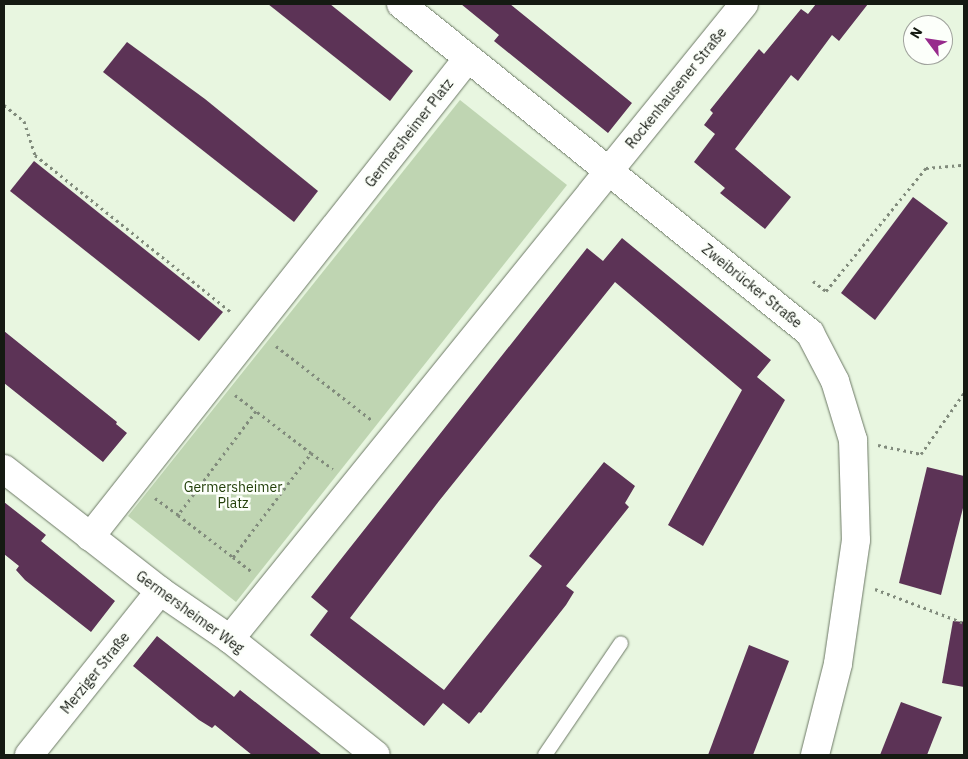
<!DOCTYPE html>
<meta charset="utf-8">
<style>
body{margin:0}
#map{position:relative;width:968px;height:759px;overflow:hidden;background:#e8f6e0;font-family:"IBM Plex Sans",sans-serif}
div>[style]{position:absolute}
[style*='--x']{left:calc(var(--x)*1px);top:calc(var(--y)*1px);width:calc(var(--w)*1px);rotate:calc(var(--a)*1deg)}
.green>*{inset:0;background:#bfd5b2}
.building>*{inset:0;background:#5c3356}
.path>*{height:3px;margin-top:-1.5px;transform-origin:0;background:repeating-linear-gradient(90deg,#818b7c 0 2.5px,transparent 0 6.5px)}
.roads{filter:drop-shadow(0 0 1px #6c7865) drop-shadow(0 0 1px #6c7865)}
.service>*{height:14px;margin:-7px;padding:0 7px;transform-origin:7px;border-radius:7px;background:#fff}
.minor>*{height:28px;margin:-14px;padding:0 14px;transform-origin:14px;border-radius:14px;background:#fff}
span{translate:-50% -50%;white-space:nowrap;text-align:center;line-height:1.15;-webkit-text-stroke:5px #fcfffa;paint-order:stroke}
.street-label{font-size:14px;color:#151a12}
.park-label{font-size:14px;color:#23400a}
.frame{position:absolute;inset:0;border:5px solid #151a12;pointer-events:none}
.north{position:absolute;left:903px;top:15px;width:50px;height:50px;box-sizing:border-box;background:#fcfffa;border:1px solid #a0a39d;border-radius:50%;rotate:301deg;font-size:14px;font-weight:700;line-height:20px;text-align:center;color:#151a12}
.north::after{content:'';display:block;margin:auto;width:18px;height:22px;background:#972b8c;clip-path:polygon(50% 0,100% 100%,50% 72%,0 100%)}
</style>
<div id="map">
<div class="green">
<i style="clip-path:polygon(460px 100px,567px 185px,236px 602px,128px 516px)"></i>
</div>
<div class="building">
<i style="clip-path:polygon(268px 4px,330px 4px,413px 71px,390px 101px)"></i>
<i style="clip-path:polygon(461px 4px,510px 4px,632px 103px,608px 133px,494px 41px,499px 35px)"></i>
<i style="clip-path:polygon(816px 4px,868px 4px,839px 41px,832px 35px,798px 81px,791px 75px,735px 149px,791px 197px,765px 229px,720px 193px,725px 188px,694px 162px,715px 134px,704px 125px,713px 113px,710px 110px,759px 49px,764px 54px,801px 9px,808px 14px)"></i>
<i style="clip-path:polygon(127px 42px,205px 99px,318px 191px,294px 222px,103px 72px)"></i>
<i style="clip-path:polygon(34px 161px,223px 312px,199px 341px,10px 191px)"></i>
<i style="clip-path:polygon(913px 197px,948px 223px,875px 320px,841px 293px)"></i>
<i style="clip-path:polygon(622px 238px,771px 360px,757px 377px,785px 400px,703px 546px,668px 525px,742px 390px,615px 282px,439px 501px,350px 618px,444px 690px,542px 566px,529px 556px,604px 462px,635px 486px,625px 503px,629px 507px,566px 586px,574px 592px,566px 605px,481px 713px,479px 712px,469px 724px,443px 703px,424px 726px,310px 635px,328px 611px,311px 597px,587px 248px,603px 261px)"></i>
<i style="clip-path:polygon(4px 331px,117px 422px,116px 424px,127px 433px,103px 462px,4px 383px)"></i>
<i style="clip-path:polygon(927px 467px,964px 476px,964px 504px,941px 595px,899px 583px)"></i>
<i style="clip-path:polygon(4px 502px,46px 535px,41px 541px,115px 601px,91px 632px,25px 580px,16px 570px,19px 566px,4px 554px)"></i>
<i style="clip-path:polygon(953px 621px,964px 622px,964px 687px,942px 683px)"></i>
<i style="clip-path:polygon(157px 636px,234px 697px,240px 690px,322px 755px,252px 755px,215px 725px,212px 728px,199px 720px,133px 666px)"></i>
<i style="clip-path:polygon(749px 645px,789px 661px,753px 755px,708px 755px)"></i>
<i style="clip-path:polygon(901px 702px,942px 717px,927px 755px,880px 755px)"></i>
</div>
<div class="path">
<i style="--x:4;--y:105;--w:26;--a:39"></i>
<i style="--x:24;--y:121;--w:36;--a:72"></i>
<i style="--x:35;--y:155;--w:253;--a:38.7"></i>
<i style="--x:813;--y:281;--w:16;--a:38"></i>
<i style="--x:826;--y:291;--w:159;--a:-50.9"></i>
<i style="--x:926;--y:168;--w:38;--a:-5"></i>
<i style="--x:276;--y:346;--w:123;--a:37.7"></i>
<i style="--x:235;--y:395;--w:26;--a:37"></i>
<i style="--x:878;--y:445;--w:44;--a:11.8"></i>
<i style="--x:921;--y:454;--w:75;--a:-54.8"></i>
<i style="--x:311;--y:453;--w:27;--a:36"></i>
<i style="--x:155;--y:498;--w:29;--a:36"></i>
<i style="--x:178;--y:515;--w:69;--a:37.4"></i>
<i style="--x:233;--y:557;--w:130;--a:-53.1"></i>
<i style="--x:311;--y:453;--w:69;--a:-142.6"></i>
<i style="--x:256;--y:411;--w:130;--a:126.9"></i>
<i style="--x:233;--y:557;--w:24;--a:38"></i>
<i style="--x:875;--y:589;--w:95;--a:20.9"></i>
</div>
<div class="roads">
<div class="service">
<i style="--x:545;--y:755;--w:135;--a:-55.8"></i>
</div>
<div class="minor">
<i style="--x:401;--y:4;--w:525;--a:38.81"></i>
<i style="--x:810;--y:333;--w:54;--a:62.5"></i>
<i style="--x:835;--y:381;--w:62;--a:73"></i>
<i style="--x:853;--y:440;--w:100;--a:88.3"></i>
<i style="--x:856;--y:540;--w:125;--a:98.3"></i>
<i style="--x:838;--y:664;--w:94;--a:104.2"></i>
<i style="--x:4;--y:469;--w:198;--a:38"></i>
<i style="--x:160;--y:591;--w:85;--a:34.4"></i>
<i style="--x:230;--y:639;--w:186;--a:38.5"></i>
<i style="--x:90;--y:537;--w:610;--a:-51.72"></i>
<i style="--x:230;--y:639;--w:817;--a:-51.01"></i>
<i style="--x:29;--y:755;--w:210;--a:-51.4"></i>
</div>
</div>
<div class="street-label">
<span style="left:676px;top:88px;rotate:-51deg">Rockenhausener Straße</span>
<span style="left:409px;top:133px;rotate:-52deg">Germersheimer Platz</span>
<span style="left:752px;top:286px;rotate:39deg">Zweibrücker Straße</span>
<span style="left:190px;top:612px;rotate:36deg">Germersheimer Weg</span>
<span style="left:95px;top:673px;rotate:-51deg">Merziger Straße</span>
</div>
<div class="park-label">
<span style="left:233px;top:495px">Germersheimer<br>Platz</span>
</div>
<div class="frame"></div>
<div class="north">N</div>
</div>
